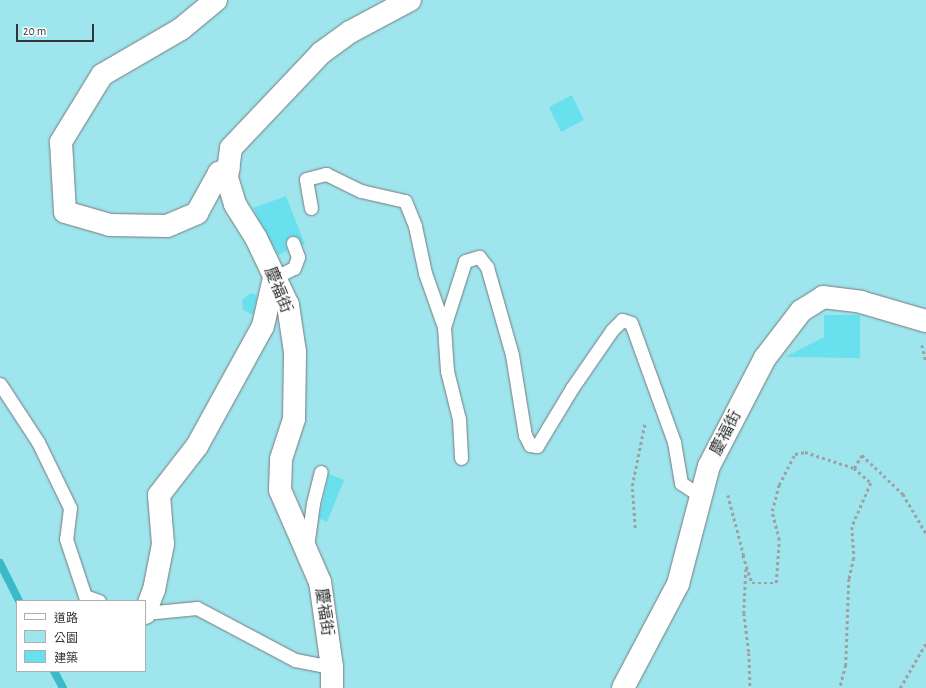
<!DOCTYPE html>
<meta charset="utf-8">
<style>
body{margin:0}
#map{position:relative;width:926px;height:688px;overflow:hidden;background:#f8fcfd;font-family:"Alegreya Sans","Noto Sans TC",sans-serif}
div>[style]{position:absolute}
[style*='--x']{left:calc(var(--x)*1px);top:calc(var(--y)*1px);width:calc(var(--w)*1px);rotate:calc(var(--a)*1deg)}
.green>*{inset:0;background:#9ee5ee}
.stream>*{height:8px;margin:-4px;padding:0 4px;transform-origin:4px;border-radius:4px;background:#3bb9c7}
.building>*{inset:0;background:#69e0ee}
.path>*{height:2.5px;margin-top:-1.25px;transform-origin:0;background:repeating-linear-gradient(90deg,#9ea1a2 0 3px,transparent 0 6px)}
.roads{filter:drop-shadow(0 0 1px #767a7b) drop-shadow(0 0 1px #767a7b)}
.lane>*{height:13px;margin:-6.5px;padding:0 6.5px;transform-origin:6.5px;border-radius:6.5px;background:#fff}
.street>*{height:22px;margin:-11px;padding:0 11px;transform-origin:11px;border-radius:11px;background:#fff}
.secondary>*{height:22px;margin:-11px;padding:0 11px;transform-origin:11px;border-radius:11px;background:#fff}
span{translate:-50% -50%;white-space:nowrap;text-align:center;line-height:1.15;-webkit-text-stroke:3px #fff;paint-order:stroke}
.street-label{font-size:16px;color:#343636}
.legend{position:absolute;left:16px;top:600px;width:130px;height:72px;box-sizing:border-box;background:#fff;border:1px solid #aeafaf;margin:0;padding:5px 7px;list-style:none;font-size:12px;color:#343636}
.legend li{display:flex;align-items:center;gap:8px;height:20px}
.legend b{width:20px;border:1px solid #aeafaf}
.scale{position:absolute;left:16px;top:24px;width:78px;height:18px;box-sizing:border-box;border:2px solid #343636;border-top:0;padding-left:5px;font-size:12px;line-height:14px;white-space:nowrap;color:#343636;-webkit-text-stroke:3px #fff;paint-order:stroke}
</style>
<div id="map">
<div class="green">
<i style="clip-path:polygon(evenodd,0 0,926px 0,926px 688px,0 688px,0 0,17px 601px,145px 601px,145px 671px,17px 671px,17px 601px)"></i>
</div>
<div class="stream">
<i style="--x:0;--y:563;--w:42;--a:63.4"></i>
<i style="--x:54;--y:671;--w:19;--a:62"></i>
</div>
<div class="building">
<i style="clip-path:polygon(572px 95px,584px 120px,561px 132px,549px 107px)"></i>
<i style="clip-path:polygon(286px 196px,305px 245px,302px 245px,298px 237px,290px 236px,285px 242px,287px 251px,278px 255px,253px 208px)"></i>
<i style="clip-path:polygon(251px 293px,257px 295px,253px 315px,243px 310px,242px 300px)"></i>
<i style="clip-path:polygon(824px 315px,860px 315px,860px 358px,785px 357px,824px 337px)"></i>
<i style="clip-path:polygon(329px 474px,344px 480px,327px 522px,319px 518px)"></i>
</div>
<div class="path">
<i style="--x:922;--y:345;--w:16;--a:76"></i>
<i style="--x:854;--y:468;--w:15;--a:-58"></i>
<i style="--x:862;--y:455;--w:57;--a:43.6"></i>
<i style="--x:903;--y:494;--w:45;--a:59.5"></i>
<i style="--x:728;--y:495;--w:63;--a:75.3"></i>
<i style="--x:635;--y:528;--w:42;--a:-94.1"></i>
<i style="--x:632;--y:486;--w:65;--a:-78.5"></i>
<i style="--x:743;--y:555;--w:29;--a:72"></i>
<i style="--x:752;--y:583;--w:24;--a:0"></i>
<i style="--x:776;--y:583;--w:43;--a:-86"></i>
<i style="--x:779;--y:540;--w:30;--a:-104"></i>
<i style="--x:772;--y:511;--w:27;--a:-75"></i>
<i style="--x:779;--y:485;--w:35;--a:-63"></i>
<i style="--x:795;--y:454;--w:10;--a:-11"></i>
<i style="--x:805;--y:452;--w:52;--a:18.1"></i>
<i style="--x:854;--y:468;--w:23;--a:41"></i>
<i style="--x:871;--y:483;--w:48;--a:113.4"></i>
<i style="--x:852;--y:527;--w:31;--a:86"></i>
<i style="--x:854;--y:558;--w:22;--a:103"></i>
<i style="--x:849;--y:579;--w:86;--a:92"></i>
<i style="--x:846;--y:665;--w:24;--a:105"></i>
<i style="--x:746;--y:569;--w:44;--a:92.6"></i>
<i style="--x:744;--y:613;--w:40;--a:82.9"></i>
<i style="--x:749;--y:653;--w:35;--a:88"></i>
<i style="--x:900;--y:688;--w:52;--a:-60"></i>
</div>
<div class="roads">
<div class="lane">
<i style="--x:311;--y:208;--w:29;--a:-100"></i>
<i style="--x:306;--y:179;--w:21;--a:-14"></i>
<i style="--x:326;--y:174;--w:39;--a:26"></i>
<i style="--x:361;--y:191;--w:45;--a:12.8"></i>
<i style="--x:405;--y:201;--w:27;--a:68"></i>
<i style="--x:415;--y:226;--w:48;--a:78"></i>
<i style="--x:425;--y:273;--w:57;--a:70.6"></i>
<i style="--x:444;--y:327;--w:44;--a:86.1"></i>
<i style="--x:447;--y:371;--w:49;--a:76"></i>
<i style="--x:459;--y:419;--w:39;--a:87"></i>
<i style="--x:274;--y:278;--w:22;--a:-27"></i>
<i style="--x:294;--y:268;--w:12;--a:-70"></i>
<i style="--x:298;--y:257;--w:15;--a:-110"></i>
<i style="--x:444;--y:327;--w:69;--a:-72.3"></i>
<i style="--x:465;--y:261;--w:15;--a:-16"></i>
<i style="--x:479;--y:257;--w:13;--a:51"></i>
<i style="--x:487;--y:267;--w:91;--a:74.1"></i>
<i style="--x:512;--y:355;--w:81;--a:80.8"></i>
<i style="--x:525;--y:435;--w:11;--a:63"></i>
<i style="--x:530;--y:445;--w:7;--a:8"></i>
<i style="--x:537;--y:446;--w:68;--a:-58.9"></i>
<i style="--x:572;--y:388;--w:70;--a:-55.4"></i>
<i style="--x:612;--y:330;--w:14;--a:-45"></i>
<i style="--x:622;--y:320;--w:9;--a:18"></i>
<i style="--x:631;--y:323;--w:127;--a:70.1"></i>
<i style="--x:674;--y:442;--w:42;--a:80.3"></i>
<i style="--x:681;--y:483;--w:25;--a:34"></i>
<i style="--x:0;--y:384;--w:69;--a:56.8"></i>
<i style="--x:38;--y:442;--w:73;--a:64.1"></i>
<i style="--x:70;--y:508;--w:31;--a:97"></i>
<i style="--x:66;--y:539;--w:60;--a:71.6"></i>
<i style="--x:85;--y:596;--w:15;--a:20"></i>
<i style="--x:307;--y:547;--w:44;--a:-82.2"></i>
<i style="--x:313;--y:503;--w:32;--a:-76"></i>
<i style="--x:145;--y:613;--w:52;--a:-5.5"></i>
<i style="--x:197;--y:608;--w:111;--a:28"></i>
<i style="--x:295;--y:660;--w:38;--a:11"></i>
</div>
<div class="street">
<i style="--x:216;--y:0;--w:45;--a:140.4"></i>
<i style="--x:181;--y:29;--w:91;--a:149.8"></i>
<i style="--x:102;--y:75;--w:79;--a:121.5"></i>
<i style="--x:61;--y:142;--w:70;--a:86.7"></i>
<i style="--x:65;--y:212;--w:47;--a:16.1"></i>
<i style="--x:110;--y:225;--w:57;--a:1"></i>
<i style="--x:167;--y:226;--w:33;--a:-23"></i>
<i style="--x:197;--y:213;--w:46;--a:-61.2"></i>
<i style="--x:219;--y:173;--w:11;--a:-27"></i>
<i style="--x:145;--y:613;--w:25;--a:-69"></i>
<i style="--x:154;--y:590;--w:47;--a:-78.9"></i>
<i style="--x:163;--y:544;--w:49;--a:-94.7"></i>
<i style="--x:159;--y:495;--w:62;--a:-52.2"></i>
<i style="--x:197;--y:446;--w:137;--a:-61.2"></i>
<i style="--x:263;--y:326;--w:49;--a:-77.1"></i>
</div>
<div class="secondary">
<i style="--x:332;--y:688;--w:21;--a:-90"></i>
<i style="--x:332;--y:667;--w:86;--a:-98"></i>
<i style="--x:320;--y:582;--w:100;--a:-113.5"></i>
<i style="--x:280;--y:490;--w:31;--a:-88"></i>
<i style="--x:281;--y:459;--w:42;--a:-72"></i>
<i style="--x:294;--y:419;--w:67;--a:-89.1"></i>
<i style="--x:295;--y:352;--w:48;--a:-98.5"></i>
<i style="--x:288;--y:305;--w:74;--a:-115.5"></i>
<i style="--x:256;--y:238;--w:40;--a:-122"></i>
<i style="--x:235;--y:204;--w:28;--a:-107"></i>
<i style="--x:227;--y:177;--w:29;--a:-82"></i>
<i style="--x:231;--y:148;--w:131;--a:-46.5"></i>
<i style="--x:321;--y:53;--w:36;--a:-36"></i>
<i style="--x:350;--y:32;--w:68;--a:-28.1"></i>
<i style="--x:623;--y:688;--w:118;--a:-62.1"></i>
<i style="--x:678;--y:584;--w:122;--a:-75.3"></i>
<i style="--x:709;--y:466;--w:122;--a:-62.6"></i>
<i style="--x:765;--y:358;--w:59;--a:-52.5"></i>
<i style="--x:801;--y:311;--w:26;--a:-32"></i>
<i style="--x:823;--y:297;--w:38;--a:7"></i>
<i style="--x:861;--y:302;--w:68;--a:16.3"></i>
</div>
</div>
<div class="street-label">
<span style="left:278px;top:290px;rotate:68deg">慶福街</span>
<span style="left:726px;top:433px;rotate:-63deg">慶福街</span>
<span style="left:324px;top:612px;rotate:82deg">慶福街</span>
</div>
<ul class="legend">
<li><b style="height:5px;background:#fff"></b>道路</li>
<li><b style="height:11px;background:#9ee5ee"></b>公園</li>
<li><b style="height:11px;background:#69e0ee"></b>建築</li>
</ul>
<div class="scale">20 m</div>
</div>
